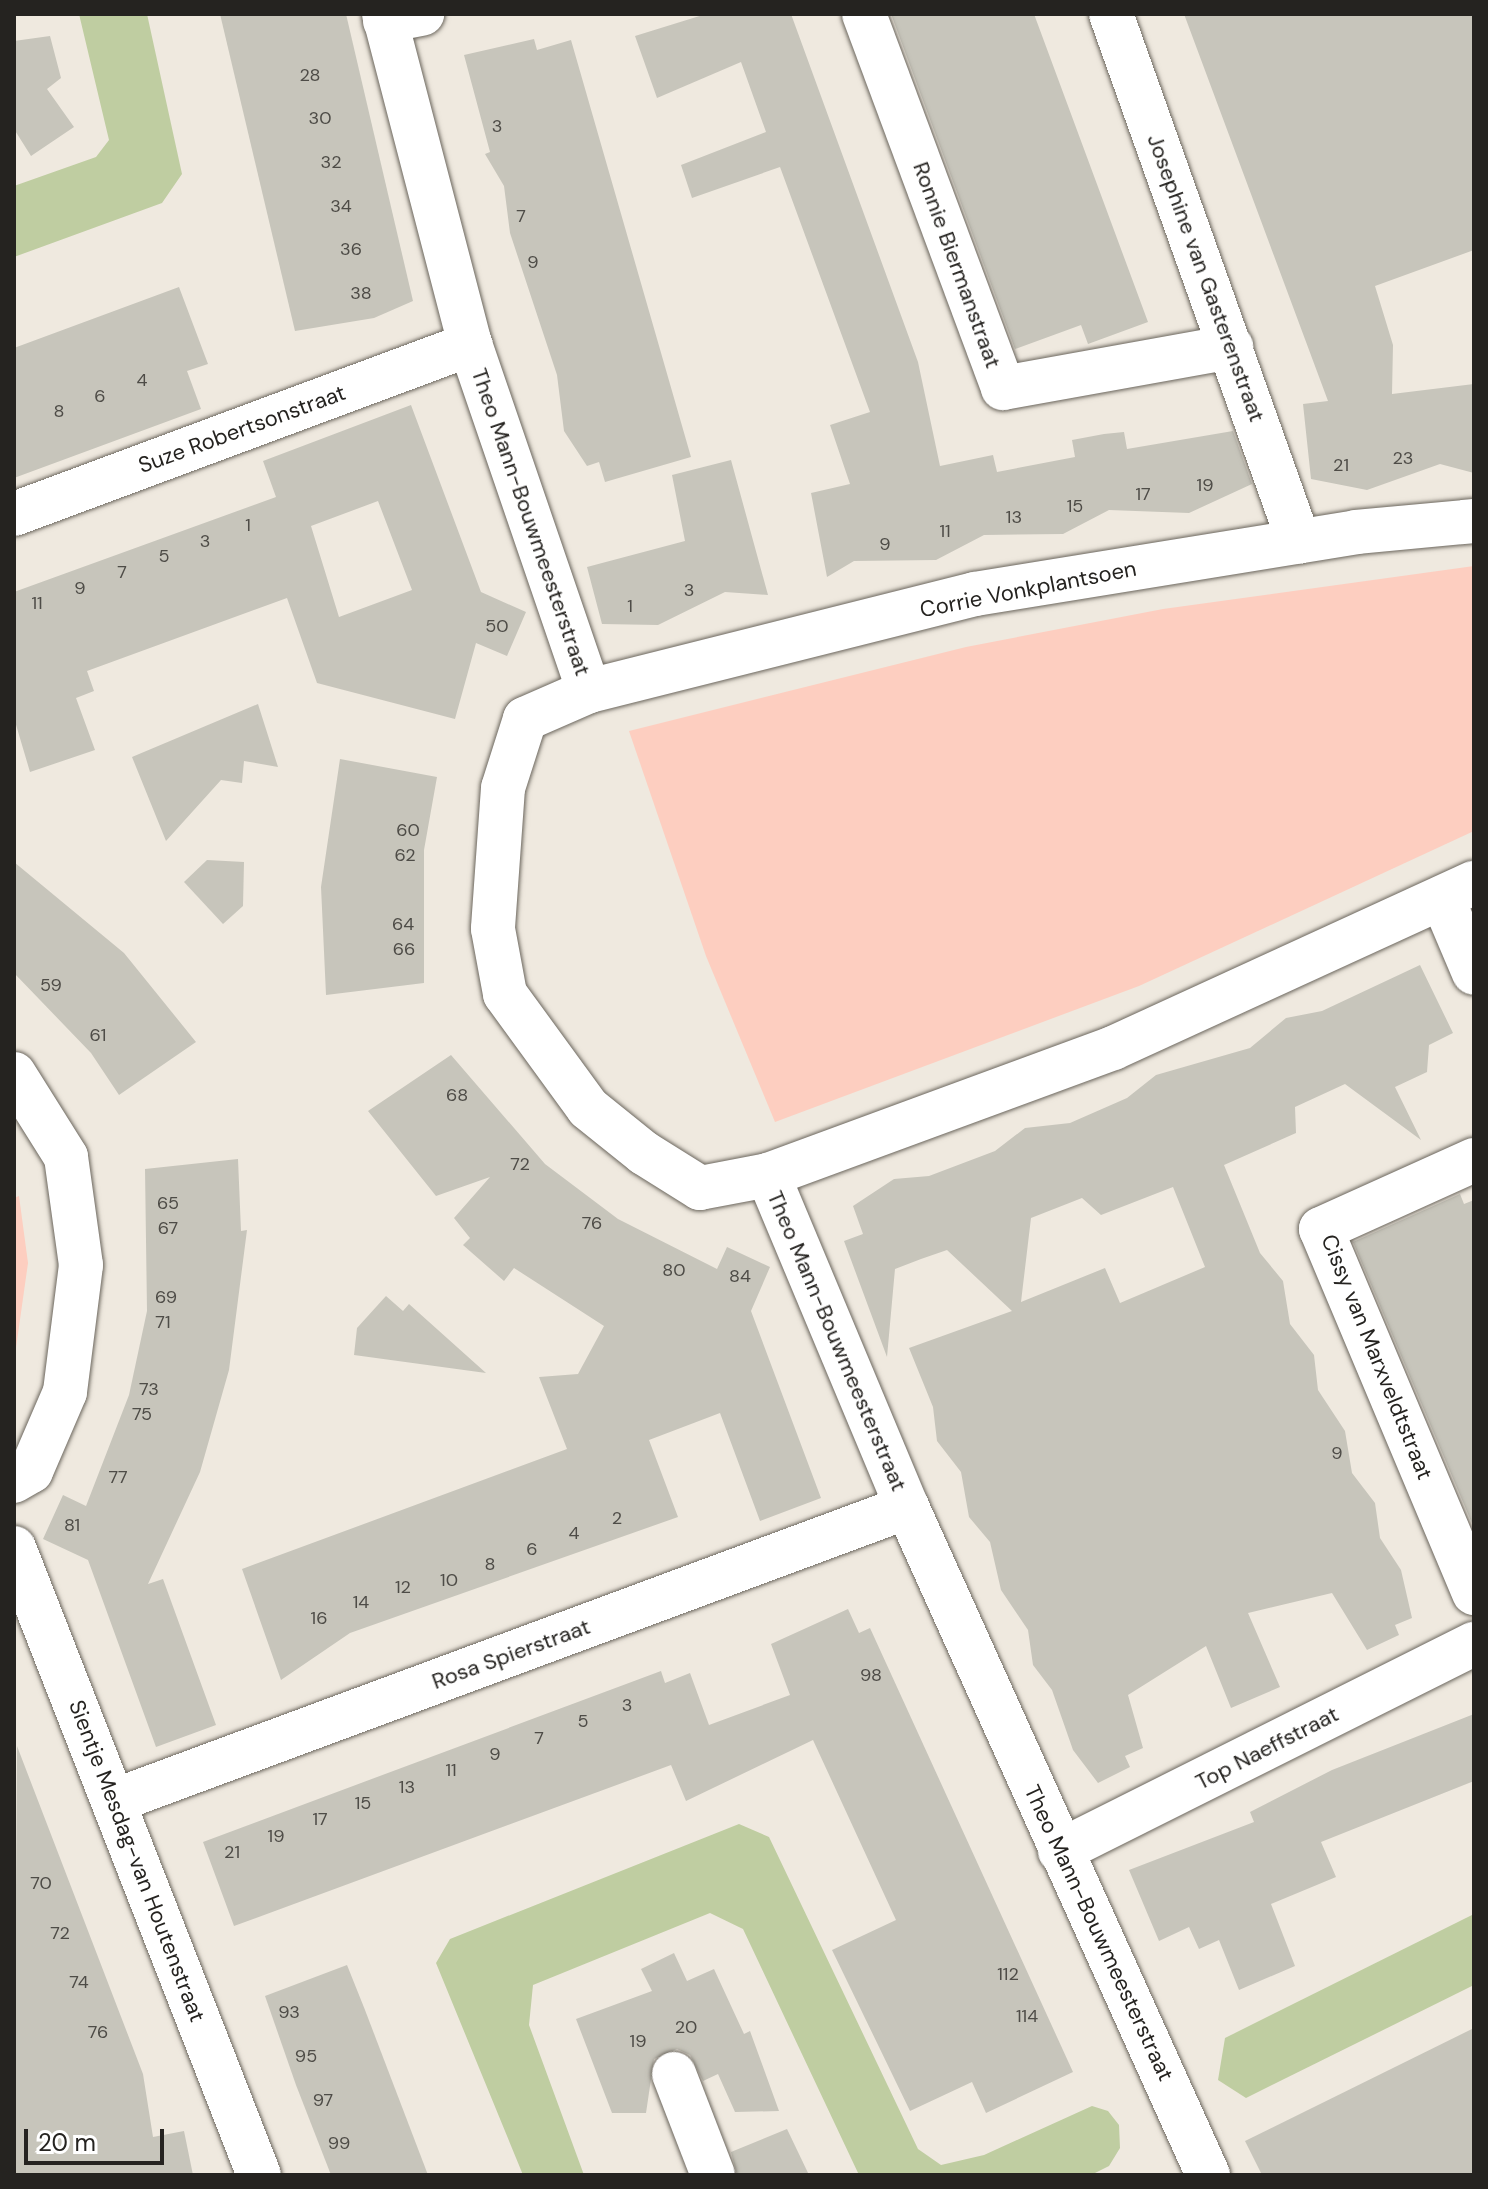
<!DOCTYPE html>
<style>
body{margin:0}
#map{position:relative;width:1488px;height:2189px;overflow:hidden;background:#efe9df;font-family:"DM Sans",sans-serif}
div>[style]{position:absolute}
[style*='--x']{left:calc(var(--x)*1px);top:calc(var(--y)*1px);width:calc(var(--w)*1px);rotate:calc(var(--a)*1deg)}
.green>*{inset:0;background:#fdcec0}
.water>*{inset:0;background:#bfcda1}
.building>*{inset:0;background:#c7c5bb}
.roads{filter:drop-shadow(0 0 2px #6b665d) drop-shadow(0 0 2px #6b665d)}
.minor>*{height:44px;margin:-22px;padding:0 22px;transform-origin:22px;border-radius:22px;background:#fff}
span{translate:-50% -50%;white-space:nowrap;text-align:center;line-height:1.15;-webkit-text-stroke:8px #fff;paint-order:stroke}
.number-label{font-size:18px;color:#4e4c47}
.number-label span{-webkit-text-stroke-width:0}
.street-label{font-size:22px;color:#252320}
.frame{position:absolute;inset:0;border:16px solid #252320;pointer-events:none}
.scale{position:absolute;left:24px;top:2129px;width:140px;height:36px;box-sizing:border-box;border:4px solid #252320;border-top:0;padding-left:10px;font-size:24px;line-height:28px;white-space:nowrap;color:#252320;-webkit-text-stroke:6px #fff;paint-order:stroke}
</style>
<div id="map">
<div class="green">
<i style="clip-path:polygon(1474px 566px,1474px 831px,1139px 986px,775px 1122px,706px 956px,629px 731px,966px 647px,1163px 609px)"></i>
<i style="clip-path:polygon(19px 1196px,28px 1263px,14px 1362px,14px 1198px)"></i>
</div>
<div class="water">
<i style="clip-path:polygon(79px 14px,147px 14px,182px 174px,162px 203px,14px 257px,14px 186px,96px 157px,109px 140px)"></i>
<i style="clip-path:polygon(739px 1824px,769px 1837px,918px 2149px,941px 2165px,984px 2155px,1092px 2106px,1108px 2111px,1119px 2125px,1120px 2148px,1109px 2166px,1091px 2175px,859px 2175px,743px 1929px,710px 1913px,533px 1985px,529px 2025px,584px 2175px,523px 2175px,436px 1963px,450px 1939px)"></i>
<i style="clip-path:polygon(1474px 1914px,1474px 1985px,1246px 2098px,1218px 2080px,1225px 2038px)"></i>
</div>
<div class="building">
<i style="clip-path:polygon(220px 14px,346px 14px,413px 301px,374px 318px,295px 331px)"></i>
<i style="clip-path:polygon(706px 14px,791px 14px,918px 362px,940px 466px,993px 455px,997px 472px,1075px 457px,1072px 440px,1104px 434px,1124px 432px,1127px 449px,1233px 431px,1252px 484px,1189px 513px,1109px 510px,1063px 534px,984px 535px,936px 560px,854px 561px,827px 577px,811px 493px,850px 484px,830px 425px,870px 412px,780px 167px,692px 198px,681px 165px,766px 132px,741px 62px,657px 98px,635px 36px)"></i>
<i style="clip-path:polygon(891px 14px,1034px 14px,1148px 322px,1088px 344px,1081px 325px,1015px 349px)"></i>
<i style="clip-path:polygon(1184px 14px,1474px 14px,1474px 250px,1375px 286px,1393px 345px,1392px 394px,1474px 384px,1474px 473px,1440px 464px,1367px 490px,1311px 479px,1303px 404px,1328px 401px)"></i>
<i style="clip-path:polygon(50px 36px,61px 78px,47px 89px,74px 127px,31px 156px,14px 129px,14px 41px)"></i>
<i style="clip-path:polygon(534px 39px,537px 50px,571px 40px,691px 457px,605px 482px,599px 462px,587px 466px,564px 431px,557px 375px,510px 233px,504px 186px,485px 154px,490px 152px,464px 55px)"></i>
<i style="clip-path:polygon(179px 287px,208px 364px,187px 371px,201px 409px,14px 478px,14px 348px)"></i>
<i style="clip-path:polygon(evenodd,411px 405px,481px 592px,526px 612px,507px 656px,476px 643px,455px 719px,317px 683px,287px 598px,87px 671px,94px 691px,76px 698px,95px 750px,30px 772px,14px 718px,14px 592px,276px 497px,263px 461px,411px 405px,378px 501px,412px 590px,339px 617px,311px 526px,378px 501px)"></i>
<i style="clip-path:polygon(731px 460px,768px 595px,725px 592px,658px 625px,602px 624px,587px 567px,685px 541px,672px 475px)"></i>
<i style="clip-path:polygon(258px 704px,278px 767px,244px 761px,242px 783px,221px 780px,166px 841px,132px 757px)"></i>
<i style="clip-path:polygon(340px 759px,437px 777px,424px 850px,424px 983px,326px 995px,321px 887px)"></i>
<i style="clip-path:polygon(207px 860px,244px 862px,243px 906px,223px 924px,184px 882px)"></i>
<i style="clip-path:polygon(14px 862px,124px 953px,196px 1042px,119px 1095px,91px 1053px,14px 973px)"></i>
<i style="clip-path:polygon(evenodd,1420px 965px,1453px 1033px,1429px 1045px,1427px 1072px,1395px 1087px,1421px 1140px,1345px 1084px,1295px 1107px,1296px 1133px,1224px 1165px,1260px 1253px,1283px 1281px,1290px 1324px,1314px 1355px,1318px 1390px,1345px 1431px,1352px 1473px,1375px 1503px,1380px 1538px,1401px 1570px,1412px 1618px,1395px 1625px,1399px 1635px,1367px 1650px,1332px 1593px,1248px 1613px,1280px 1687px,1231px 1708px,1206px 1646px,1128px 1695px,1143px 1748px,1125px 1756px,1130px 1767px,1098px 1783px,1073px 1750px,1052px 1690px,1033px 1665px,1028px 1630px,1001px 1590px,990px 1542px,969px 1517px,961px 1472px,937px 1441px,933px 1407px,909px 1348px,1012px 1311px,947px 1250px,921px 1259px,895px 1269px,887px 1357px,844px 1241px,863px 1234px,853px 1206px,894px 1179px,929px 1176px,995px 1151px,1025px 1128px,1070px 1123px,1127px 1098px,1156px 1075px,1250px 1048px,1286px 1018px,1322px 1011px,1420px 965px,1173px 1187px,1205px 1267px,1120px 1303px,1105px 1268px,1021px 1302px,1031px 1218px,1082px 1198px,1101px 1215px,1173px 1187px)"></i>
<i style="clip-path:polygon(451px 1055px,545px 1164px,618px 1219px,717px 1269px,727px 1247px,770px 1267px,751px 1311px,821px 1498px,760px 1521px,720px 1413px,649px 1440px,678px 1517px,350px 1633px,281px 1680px,242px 1569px,567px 1449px,539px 1377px,578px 1374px,604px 1326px,514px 1268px,504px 1281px,463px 1245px,470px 1238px,454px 1218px,490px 1177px,436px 1196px,368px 1111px)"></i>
<i style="clip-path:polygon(238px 1159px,241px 1231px,247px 1230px,229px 1370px,200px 1472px,148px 1584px,163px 1579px,216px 1725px,156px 1747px,88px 1560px,43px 1539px,63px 1495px,86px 1506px,129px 1395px,147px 1311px,145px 1169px)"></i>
<i style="clip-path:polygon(1460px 1194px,1464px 1204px,1474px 1200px,1474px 1528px,1353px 1242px)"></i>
<i style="clip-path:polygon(386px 1296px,403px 1311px,409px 1304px,486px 1373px,354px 1355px,357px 1328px)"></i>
<i style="clip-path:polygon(848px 1609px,859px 1633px,870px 1628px,1073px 2072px,986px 2113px,972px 2082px,910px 2111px,832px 1950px,896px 1920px,813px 1740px,686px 1801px,671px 1765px,234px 1926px,203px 1842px,661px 1671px,665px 1683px,690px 1673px,709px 1725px,790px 1695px,771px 1644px)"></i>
<i style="clip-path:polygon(1474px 1714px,1474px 1781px,1321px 1842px,1336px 1877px,1271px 1904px,1295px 1966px,1239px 1990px,1219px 1940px,1199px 1949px,1189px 1927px,1159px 1941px,1129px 1870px,1254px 1822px,1250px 1812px,1332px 1770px)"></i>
<i style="clip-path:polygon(17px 1746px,143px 2074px,153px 2137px,184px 2131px,193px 2175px,14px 2175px)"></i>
<i style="clip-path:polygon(674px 1953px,687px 1981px,714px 1969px,744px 2034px,750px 2031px,779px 2111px,735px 2112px,718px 2074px,703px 2081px,690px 2055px,677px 2049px,654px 2059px,646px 2113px,612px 2113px,576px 2019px,652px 1991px,641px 1969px)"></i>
<i style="clip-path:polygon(347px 1965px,365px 2010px,428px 2175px,331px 2175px,296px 2085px,265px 1996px)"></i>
<i style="clip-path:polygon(1474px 2028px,1474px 2175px,1262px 2175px,1245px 2141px)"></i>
<i style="clip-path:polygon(787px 2129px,809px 2175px,737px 2175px,731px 2152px)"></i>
</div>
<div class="roads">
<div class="minor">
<i style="--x:384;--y:14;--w:341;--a:75.4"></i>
<i style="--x:470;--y:344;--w:367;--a:71.1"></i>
<i style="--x:589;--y:691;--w:70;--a:156.4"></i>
<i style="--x:525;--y:719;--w:72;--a:107.7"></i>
<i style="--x:503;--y:788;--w:141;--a:94.1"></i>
<i style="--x:493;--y:929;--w:66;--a:79.5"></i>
<i style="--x:505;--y:994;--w:141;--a:53.9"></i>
<i style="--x:588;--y:1108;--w:72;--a:38.8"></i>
<i style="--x:644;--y:1153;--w:66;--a:32"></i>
<i style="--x:700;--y:1188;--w:69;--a:-10.8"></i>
<i style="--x:768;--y:1175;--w:360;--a:67.3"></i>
<i style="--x:907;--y:1507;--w:733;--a:65.74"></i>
<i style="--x:864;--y:14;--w:399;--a:69.6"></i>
<i style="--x:1003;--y:388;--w:232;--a:-10.2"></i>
<i style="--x:1111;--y:14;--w:560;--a:70.4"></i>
<i style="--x:385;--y:21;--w:38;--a:-11"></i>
<i style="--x:14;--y:514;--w:487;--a:-20.4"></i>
<i style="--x:589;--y:691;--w:398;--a:-14.1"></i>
<i style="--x:975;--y:594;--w:386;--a:-9.2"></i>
<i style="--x:1356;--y:532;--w:119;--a:-5.3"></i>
<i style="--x:1443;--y:900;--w:79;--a:67"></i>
<i style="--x:14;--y:1074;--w:98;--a:57.9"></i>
<i style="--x:66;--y:1157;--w:109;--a:82.1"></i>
<i style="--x:81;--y:1265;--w:128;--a:97.2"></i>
<i style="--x:65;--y:1392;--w:86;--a:113.3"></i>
<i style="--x:31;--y:1471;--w:20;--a:150"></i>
<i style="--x:1474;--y:1160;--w:168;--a:155.7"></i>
<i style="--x:1321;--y:1229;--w:395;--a:67.2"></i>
<i style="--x:768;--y:1175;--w:368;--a:-20.2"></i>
<i style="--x:1113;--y:1048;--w:397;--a:-24.6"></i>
<i style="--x:14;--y:1548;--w:673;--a:68.66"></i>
<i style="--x:114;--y:1801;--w:846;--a:-20.34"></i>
<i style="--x:1060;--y:1851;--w:463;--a:-26.6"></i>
<i style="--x:674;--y:2074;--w:108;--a:68.9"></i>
</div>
</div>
<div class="number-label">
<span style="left:310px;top:75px">28</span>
<span style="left:320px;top:118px">30</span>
<span style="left:497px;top:126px">3</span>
<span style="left:331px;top:162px">32</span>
<span style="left:341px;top:206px">34</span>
<span style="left:521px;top:216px">7</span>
<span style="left:351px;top:249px">36</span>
<span style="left:533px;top:262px">9</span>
<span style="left:361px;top:293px">38</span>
<span style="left:142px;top:380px">4</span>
<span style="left:100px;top:396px">6</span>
<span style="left:59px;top:411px">8</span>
<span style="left:1403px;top:458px">23</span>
<span style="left:1341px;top:465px">21</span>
<span style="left:1205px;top:485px">19</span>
<span style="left:1143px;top:494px">17</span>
<span style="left:1075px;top:506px">15</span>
<span style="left:1014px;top:517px">13</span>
<span style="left:248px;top:525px">1</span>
<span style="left:945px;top:531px">11</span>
<span style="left:205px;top:541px">3</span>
<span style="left:885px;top:544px">9</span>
<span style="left:164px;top:556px">5</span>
<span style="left:122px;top:572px">7</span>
<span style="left:80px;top:588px">9</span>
<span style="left:689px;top:590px">3</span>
<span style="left:37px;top:603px">11</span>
<span style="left:630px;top:606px">1</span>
<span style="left:497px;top:626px">50</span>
<span style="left:408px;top:830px">60</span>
<span style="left:405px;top:855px">62</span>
<span style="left:403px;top:924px">64</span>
<span style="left:404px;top:949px">66</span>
<span style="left:51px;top:985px">59</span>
<span style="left:98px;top:1035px">61</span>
<span style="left:457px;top:1095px">68</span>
<span style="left:520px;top:1164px">72</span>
<span style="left:168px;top:1203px">65</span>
<span style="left:592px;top:1223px">76</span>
<span style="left:168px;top:1228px">67</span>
<span style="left:674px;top:1270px">80</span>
<span style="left:740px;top:1276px">84</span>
<span style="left:166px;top:1297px">69</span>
<span style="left:163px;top:1322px">71</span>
<span style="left:149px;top:1389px">73</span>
<span style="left:142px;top:1414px">75</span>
<span style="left:1337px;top:1453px">9</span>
<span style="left:118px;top:1477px">77</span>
<span style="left:617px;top:1518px">2</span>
<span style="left:72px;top:1525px">81</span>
<span style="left:574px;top:1533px">4</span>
<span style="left:532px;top:1549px">6</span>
<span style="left:490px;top:1564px">8</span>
<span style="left:449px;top:1580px">10</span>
<span style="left:403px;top:1587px">12</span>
<span style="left:361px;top:1602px">14</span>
<span style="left:319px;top:1618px">16</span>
<span style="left:871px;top:1675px">98</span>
<span style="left:627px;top:1705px">3</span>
<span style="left:583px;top:1721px">5</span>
<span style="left:539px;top:1738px">7</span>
<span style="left:495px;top:1754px">9</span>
<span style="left:451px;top:1770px">11</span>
<span style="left:407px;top:1787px">13</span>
<span style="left:363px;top:1803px">15</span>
<span style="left:320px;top:1819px">17</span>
<span style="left:276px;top:1836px">19</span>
<span style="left:232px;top:1852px">21</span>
<span style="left:41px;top:1883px">70</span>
<span style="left:60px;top:1933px">72</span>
<span style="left:1008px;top:1974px">112</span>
<span style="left:79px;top:1982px">74</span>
<span style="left:289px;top:2012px">93</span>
<span style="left:1027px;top:2016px">114</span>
<span style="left:686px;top:2027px">20</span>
<span style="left:98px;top:2032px">76</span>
<span style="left:638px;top:2041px">19</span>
<span style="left:306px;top:2056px">95</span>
<span style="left:323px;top:2100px">97</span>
<span style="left:339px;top:2143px">99</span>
</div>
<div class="street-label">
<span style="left:957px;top:265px;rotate:70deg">Ronnie Biermanstraat</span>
<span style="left:1206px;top:278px;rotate:70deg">Josephine van Gasterenstraat</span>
<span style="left:242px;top:429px;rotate:-20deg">Suze Robertsonstraat</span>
<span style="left:531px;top:522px;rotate:71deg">Theo Mann-Bouwmeesterstraat</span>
<span style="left:1028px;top:589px;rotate:-11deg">Corrie Vonkplantsoen</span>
<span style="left:837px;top:1341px;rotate:67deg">Theo Mann-Bouwmeesterstraat</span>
<span style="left:1377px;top:1357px;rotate:68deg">Cissy van Marxveldtstraat</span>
<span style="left:511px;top:1654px;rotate:-20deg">Rosa Spierstraat</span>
<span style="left:1267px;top:1748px;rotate:-27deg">Top Naeffstraat</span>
<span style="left:137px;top:1861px;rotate:69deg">Sientje Mesdag-van Houtenstraat</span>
<span style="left:1099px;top:1933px;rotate:65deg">Theo Mann-Bouwmeesterstraat</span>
</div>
<div class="frame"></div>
<div class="scale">20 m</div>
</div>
